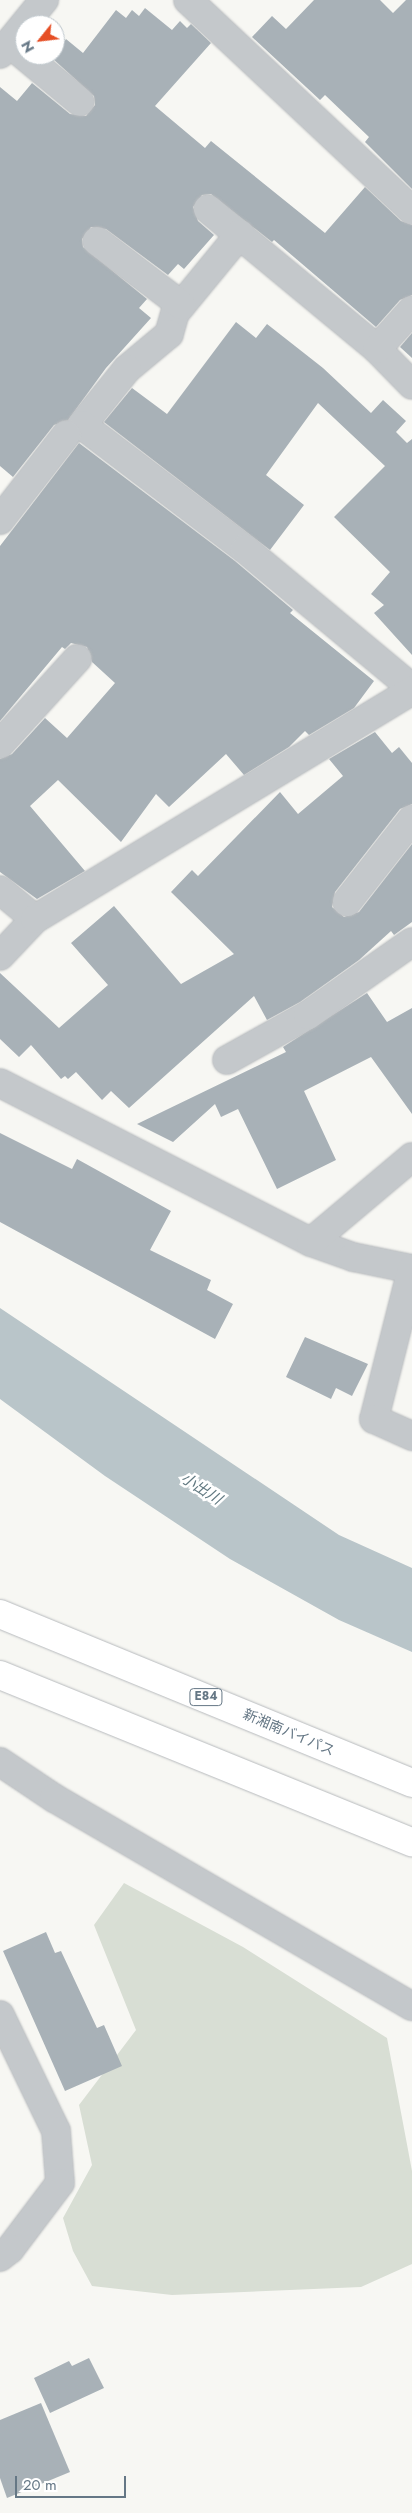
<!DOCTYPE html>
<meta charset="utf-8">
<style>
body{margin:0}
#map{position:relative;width:412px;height:2513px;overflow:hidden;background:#f7f7f3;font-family:Jost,"Noto Sans JP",sans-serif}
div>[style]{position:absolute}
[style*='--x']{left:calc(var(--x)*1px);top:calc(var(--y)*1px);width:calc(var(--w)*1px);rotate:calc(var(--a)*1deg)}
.green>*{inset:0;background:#d8ded4}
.water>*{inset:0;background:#b9c5c9}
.building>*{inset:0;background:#a8b1b7}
.roads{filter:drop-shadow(0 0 1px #b7babd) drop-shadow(0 0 1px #b7babd)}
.minor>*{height:28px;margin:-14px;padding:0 14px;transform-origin:14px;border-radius:14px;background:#c4c8cb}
.highway>*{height:28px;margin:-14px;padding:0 14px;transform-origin:14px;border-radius:14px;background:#fff}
span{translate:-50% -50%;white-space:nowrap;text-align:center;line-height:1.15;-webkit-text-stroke:5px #fff;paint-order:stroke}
.shield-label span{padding:1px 4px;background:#fff;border:1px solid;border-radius:4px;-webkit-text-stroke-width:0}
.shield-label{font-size:12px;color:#657785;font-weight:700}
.street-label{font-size:14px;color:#657785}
.water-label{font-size:15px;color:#617981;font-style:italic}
.north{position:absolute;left:15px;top:15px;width:50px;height:50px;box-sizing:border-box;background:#fff;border:1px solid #c1c9ce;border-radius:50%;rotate:241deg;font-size:14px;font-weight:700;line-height:20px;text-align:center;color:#657785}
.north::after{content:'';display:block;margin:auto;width:18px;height:22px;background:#e64e24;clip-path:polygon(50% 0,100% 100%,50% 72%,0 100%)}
.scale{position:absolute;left:15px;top:2476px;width:111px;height:22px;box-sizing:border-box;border:2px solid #657785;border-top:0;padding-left:6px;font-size:15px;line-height:18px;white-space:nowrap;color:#657785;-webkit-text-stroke:4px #fff;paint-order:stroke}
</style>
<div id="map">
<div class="green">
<i style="clip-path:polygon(124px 1883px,243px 1947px,387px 2038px,412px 2171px,412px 2264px,361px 2287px,172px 2295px,92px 2286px,73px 2251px,63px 2218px,92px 2165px,79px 2105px,136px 2030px,94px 1925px)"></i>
</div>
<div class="water">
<i style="clip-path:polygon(0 1308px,339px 1535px,412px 1568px,412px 1652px,339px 1620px,230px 1559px,105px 1476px,0 1399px)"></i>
</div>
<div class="building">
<i style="clip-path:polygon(314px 0,380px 0,393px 13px,406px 0,412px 0,412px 189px,365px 142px,369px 137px,325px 95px,320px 100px,252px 37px,272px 16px,286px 29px)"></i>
<i style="clip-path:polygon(145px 8px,172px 30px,180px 21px,187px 28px,191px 24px,211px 43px,155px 106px,205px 148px,211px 141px,325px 233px,365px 187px,401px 221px,412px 225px,412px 295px,400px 300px,376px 327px,274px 240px,272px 242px,211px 194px,202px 195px,193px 207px,198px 221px,214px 235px,184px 269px,178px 264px,168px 275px,106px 229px,91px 227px,82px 239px,83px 247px,147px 299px,139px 308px,151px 318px,106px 368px,68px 420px,54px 425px,13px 477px,0 466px,0 87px,17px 101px,32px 83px,70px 114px,86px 116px,95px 105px,94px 96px,52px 58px,66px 39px,83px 53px,116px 10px,126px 18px,132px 10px,139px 16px)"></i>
<i style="clip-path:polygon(236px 322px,256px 338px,267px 324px,323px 368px,371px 413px,383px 400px,406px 421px,396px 432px,407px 443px,412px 439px,412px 655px,374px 613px,384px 605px,371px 594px,390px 572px,334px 517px,385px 466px,318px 403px,266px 475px,304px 505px,270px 550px,104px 422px,132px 388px,167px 414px)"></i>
<i style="clip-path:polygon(412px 333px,412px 358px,400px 347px)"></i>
<i style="clip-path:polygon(79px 443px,235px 561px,293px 610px,290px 613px,374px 681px,354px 708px,309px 735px,305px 731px,289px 747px,244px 775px,226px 754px,169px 807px,156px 794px,121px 842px,58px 780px,30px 806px,85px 871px,37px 899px,0 872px,0 759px,12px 754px,45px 718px,67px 738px,115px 683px,92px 662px,87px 647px,71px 643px,65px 649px,62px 647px,0 721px,0 546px)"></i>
<i style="clip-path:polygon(375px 732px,392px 753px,399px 747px,412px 763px,412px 804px,400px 809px,335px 892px,332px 907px,344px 917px,359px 912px,412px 844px,412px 922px,394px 935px,391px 931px,359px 960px,300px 1002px,267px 1020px,254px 996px,129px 1108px,111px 1091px,102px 1100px,76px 1072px,68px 1079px,65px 1076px,61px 1079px,31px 1045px,19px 1057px,0 1039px,0 973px,59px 1028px,108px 985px,71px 943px,114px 906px,181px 984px,234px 954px,171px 892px,192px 870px,198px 876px,280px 792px,298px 814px,343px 776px,329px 759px)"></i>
<i style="clip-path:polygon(367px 993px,387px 1022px,412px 1008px,412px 1114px,371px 1057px,304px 1091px,336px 1160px,277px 1189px,238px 1109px,221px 1117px,215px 1104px,173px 1142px,137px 1124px,286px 1052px,283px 1047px)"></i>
<i style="clip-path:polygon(0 1133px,72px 1169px,77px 1159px,171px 1211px,150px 1250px,211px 1280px,207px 1290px,233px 1304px,215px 1339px,0 1222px)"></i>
<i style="clip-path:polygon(305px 1337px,368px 1364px,352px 1396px,336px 1388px,331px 1399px,286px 1377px)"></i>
<i style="clip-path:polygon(46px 1932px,55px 1953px,61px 1951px,97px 2028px,104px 2025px,122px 2066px,65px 2091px,3px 1951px)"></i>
<i style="clip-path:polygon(89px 2358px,104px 2388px,50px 2413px,34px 2378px,69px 2361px,72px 2366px)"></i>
<i style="clip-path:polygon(41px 2403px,70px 2472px,7px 2498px,0 2478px,0 2420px)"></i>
</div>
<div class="roads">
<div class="minor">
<i style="--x:188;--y:0;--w:307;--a:43.2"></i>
<i style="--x:9;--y:43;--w:92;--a:39.7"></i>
<i style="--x:0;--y:54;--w:70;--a:-50.8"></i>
<i style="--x:208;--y:209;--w:219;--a:39.6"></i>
<i style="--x:377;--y:349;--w:50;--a:45.8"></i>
<i style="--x:240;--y:234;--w:102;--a:129.4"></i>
<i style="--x:175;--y:313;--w:22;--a:106"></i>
<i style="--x:169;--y:334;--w:55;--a:140.2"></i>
<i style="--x:127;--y:369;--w:72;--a:128.8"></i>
<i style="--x:82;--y:425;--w:205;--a:37.3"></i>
<i style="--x:245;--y:549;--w:217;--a:39.8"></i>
<i style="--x:97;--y:241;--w:106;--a:37.3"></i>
<i style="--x:377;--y:349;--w:52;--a:-48.1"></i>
<i style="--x:0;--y:520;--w:108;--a:-52.2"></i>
<i style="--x:0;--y:744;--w:115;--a:-47.8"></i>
<i style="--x:0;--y:890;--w:45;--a:39.6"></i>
<i style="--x:347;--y:902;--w:105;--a:-51.9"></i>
<i style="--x:0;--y:956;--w:51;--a:-46.6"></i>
<i style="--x:35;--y:919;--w:441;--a:-31.2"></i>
<i style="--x:227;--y:1060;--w:93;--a:-29.1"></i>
<i style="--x:308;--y:1015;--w:127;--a:-35.1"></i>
<i style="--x:0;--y:1083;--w:349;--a:27.1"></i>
<i style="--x:311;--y:1242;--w:45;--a:19.7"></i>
<i style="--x:353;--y:1257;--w:60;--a:11.5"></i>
<i style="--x:311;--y:1242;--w:132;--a:-40.1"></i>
<i style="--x:412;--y:1269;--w:155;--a:104.2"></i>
<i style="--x:374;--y:1419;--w:42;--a:24.1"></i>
<i style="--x:0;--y:1762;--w:65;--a:33.7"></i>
<i style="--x:54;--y:1798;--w:414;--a:30.2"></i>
<i style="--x:0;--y:2015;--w:129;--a:64.2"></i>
<i style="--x:56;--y:2131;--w:52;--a:85.6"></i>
<i style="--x:60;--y:2183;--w:83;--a:127.1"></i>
<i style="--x:10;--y:2249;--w:13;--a:141"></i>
</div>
<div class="highway">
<i style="--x:0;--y:1614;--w:445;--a:22.3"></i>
<i style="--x:0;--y:1675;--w:445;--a:22.1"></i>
</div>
</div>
<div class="shield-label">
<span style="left:206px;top:1697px">E84</span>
</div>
<div class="street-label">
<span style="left:289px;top:1732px;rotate:23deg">新湘南バイパス</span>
</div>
<div class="water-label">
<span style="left:201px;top:1489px;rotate:33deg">小出川</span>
</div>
<div class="north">N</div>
<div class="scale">20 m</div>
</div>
